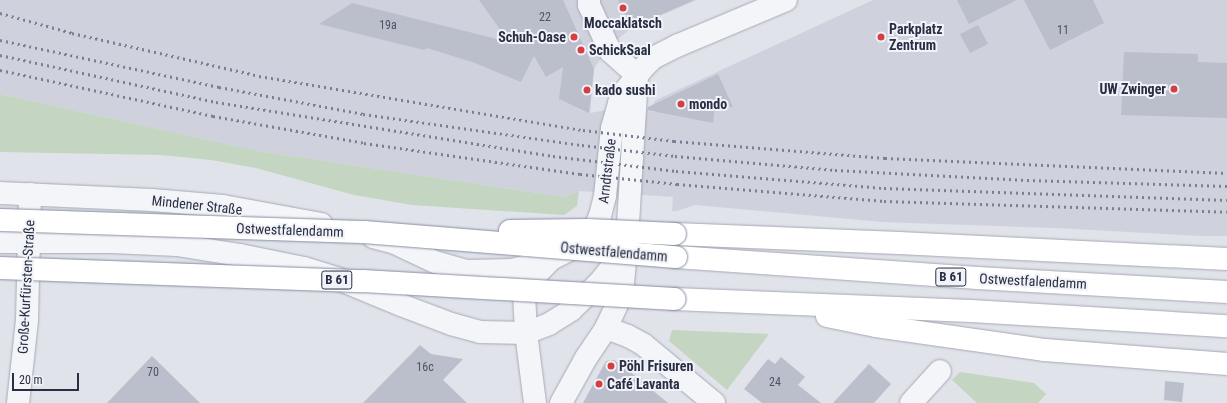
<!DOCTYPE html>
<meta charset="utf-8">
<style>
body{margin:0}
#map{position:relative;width:1227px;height:403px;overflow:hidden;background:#e1e3ea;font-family:"Roboto Condensed",sans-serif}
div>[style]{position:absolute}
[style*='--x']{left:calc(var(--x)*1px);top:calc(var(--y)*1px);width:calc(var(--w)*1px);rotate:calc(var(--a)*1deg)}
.built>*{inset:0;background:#cfd2dd}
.green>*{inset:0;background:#c4d5c2}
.building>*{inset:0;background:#bbbecb}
.roads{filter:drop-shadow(0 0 1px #a6a9b5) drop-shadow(0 0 1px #a6a9b5)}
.minor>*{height:22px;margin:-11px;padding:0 11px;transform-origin:11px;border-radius:11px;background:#f4f5f8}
.tertiary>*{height:22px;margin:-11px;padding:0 11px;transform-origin:11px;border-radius:11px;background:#f4f5f8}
.trunk>*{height:22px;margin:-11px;padding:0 11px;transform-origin:11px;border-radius:11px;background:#fff}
.rail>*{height:3px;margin-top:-1.5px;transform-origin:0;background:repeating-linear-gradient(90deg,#798095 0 2px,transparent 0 6px)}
.bridges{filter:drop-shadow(0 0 1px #878ea2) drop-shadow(0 0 1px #878ea2)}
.trunk-bridge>*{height:22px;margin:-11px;padding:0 11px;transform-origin:11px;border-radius:11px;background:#fff}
.dots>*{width:11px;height:11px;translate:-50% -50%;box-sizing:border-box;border:2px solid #f1f3f8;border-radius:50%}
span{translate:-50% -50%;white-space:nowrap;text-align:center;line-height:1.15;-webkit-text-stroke:4px #f1f3f8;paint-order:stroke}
.number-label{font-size:12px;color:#4d5265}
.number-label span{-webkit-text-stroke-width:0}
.shield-label span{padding:1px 3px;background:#f1f3f8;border:1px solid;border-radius:3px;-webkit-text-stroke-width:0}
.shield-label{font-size:13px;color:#282e43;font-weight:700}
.poi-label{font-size:14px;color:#282e43;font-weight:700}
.left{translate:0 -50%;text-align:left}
.right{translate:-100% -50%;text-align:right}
.street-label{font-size:14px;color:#282e43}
.scale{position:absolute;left:12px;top:373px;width:67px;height:18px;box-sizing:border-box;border:2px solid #282e43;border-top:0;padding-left:5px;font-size:12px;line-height:14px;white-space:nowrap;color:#282e43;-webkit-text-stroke:3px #f1f3f8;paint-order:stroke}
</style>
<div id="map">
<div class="built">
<i style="clip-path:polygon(0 0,697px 0,631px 28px,606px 50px,594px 69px,590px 113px,618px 108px,656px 112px,653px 104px,656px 100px,873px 0,1227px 0,1227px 236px,1200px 236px,1055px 228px,882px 222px,695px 205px,677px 211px,672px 211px,673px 197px,579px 191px,564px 197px,258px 151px,0 94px)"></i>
</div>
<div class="green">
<i style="clip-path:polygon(0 94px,258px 151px,564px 197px,579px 191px,577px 206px,564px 215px,412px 205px,354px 195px,256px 168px,211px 160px,161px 155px,0 152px)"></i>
<i style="clip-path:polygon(672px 330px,769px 334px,727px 390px,669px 341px)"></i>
<i style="clip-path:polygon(960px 372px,1034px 383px,1046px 394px,1038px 403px,977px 403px,952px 380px)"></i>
</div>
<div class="building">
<i style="clip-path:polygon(479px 0,563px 0,594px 69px,589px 113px,559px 99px,563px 67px,546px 77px,534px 56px,521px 82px,475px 63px,427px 48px,424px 50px,319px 24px,352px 3px,509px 42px)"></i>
<i style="clip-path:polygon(618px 0,694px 0,631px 28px)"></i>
<i style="clip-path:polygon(957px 0,1017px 0,969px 24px)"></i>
<i style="clip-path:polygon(1024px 0,1093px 0,1104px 23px,1050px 50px)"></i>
<i style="clip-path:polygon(978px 25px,988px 44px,970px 53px,960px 34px)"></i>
<i style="clip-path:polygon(1124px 52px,1198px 54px,1198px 62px,1227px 63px,1227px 118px,1121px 115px)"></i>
<i style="clip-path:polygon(718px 74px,733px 107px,715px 105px,713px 123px,647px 110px,648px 107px)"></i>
<i style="clip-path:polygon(420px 345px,431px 354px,463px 359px,443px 380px,467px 403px,363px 403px)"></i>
<i style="clip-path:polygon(152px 356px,200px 403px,107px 403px)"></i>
<i style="clip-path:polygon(781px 357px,805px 377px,798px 385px,821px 403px,762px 403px,744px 389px,768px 359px,775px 364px)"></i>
<i style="clip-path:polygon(614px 360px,628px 370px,668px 403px,583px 403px,606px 361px)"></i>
<i style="clip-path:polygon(869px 364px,891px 384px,874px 403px,833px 403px)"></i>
<i style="clip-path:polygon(1165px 381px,1184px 383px,1182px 402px,1164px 400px)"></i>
</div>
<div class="roads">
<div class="minor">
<i style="--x:589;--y:0;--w:5;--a:90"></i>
<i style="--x:589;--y:5;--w:51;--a:65.5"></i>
<i style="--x:610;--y:51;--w:36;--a:42"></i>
<i style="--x:606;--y:328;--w:23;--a:20"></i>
<i style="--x:628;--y:336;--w:18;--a:29"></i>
<i style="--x:644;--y:345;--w:91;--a:39.6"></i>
<i style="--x:18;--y:403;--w:83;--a:-83.8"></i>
<i style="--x:27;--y:320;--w:126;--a:-88.6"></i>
<i style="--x:535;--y:403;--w:71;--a:-97.3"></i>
<i style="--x:526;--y:333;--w:40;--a:-92.9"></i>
<i style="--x:524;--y:293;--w:11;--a:-68"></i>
<i style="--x:528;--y:283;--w:33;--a:-46"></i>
<i style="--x:561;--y:403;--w:51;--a:-60.9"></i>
<i style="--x:586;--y:358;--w:36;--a:-56"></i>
<i style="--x:606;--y:328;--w:38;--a:-65"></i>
<i style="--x:622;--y:294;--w:54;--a:-84.7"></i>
<i style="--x:911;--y:403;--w:43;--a:-47.8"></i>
</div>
<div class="tertiary">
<i style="--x:0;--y:193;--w:152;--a:2.6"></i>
<i style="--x:152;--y:200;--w:71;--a:4.8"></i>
<i style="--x:223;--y:206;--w:100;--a:10.4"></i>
<i style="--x:373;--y:237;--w:23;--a:15"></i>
<i style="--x:395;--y:243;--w:44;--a:25.4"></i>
<i style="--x:435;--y:262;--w:33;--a:16"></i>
<i style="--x:467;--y:271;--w:45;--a:-1.3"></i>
<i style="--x:512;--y:270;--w:41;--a:-15.8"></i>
<i style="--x:551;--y:259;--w:34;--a:-26"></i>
<i style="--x:582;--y:244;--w:19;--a:-51"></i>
<i style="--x:594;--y:229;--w:14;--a:-65"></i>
<i style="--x:600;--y:216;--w:21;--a:-76"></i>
<i style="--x:605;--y:196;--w:68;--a:-84.1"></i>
<i style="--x:612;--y:128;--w:26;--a:-74"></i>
<i style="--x:619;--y:103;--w:13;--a:-63"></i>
<i style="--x:625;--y:91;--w:28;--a:-52"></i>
<i style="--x:642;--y:69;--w:16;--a:-45"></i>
<i style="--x:653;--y:58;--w:29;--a:-27"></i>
<i style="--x:679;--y:45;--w:116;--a:-22.8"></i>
<i style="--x:0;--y:242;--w:111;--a:0"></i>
<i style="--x:111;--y:242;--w:66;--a:2.6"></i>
<i style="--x:177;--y:245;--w:64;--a:9"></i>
<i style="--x:240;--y:255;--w:65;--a:11.5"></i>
<i style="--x:304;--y:268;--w:34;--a:17"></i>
<i style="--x:336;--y:278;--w:70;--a:22.6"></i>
<i style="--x:401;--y:305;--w:53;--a:20.8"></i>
<i style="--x:451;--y:324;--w:30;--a:15"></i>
<i style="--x:480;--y:332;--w:46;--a:1.2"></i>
<i style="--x:526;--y:333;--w:25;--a:-21"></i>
<i style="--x:549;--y:324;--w:26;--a:-32"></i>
<i style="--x:571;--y:310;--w:40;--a:-44"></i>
<i style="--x:600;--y:282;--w:24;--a:-52"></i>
<i style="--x:615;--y:263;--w:26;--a:-62"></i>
<i style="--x:627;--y:240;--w:165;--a:-86.5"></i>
</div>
<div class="trunk">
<i style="--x:675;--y:234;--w:224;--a:2.3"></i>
<i style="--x:899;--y:243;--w:328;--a:2.8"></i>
<i style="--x:676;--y:257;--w:302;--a:4"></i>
<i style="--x:977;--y:278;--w:250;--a:3.2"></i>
<i style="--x:674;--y:299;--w:297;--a:2.3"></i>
<i style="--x:971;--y:311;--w:256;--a:3.4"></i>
<i style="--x:827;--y:316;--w:50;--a:11.5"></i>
<i style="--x:876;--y:326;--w:171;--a:8.1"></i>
<i style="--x:1045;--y:350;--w:183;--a:4.4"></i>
</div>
</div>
<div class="rail">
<i style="--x:0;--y:13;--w:75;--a:15.5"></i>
<i style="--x:72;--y:33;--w:192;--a:12.9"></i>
<i style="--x:259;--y:76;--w:328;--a:9.5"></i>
<i style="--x:583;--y:130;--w:92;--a:6.9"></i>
<i style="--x:674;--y:141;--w:212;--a:4.6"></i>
<i style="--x:885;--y:158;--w:342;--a:2.5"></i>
<i style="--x:0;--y:40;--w:224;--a:12.1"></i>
<i style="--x:219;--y:87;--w:147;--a:10.6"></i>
<i style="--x:363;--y:114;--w:221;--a:8.1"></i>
<i style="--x:582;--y:145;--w:94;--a:6.7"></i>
<i style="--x:675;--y:156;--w:161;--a:5"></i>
<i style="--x:835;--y:170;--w:192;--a:3"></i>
<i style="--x:1027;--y:180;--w:200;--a:1.7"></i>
<i style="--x:0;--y:55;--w:221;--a:12.3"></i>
<i style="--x:216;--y:102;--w:341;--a:9.1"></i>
<i style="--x:553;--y:156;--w:124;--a:7"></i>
<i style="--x:676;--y:171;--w:209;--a:4.7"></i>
<i style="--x:884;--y:188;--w:343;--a:2"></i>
<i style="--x:0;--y:70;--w:218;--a:12.2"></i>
<i style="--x:213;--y:116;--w:153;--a:10.1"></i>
<i style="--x:364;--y:143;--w:218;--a:8.2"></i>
<i style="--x:580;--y:174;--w:98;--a:5.9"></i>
<i style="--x:677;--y:184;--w:208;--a:4.7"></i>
<i style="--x:884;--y:201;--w:343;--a:1.8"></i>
</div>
<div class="bridges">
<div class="trunk-bridge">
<i style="--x:0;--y:220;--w:364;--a:1.9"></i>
<i style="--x:364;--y:232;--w:313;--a:4.6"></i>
<i style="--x:510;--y:231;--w:78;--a:-0.7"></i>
<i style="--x:588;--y:230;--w:87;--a:2.6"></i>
<i style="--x:0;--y:268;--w:363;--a:2.1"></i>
<i style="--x:363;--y:281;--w:312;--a:3.3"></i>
</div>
</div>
<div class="dots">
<i style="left:623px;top:8px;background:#d63f41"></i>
<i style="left:574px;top:37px;background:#d63f41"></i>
<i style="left:881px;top:37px;background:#d63f41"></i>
<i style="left:581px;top:50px;background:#d63f41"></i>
<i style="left:1174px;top:89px;background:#d63f41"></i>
<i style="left:587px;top:90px;background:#d63f41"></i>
<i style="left:681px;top:104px;background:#d63f41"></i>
<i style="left:611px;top:366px;background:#d63f41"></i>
<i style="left:599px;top:384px;background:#d63f41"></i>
</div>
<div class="number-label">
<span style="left:545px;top:18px">22</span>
<span style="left:388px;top:26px">19a</span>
<span style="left:1063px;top:31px">11</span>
<span style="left:425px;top:368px">16c</span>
<span style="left:153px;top:373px">70</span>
<span style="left:775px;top:383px">24</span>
</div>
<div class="shield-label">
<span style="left:951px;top:277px">B 61</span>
<span style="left:337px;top:280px">B 61</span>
</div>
<div class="poi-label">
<span style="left:623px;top:23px">Moccaklatsch</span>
<span class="left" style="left:889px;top:37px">Parkplatz<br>Zentrum</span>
<span class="right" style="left:566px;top:37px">Schuh-Oase</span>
<span class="left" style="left:589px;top:50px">SchickSaal</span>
<span class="right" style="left:1166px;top:89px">UW Zwinger</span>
<span class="left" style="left:595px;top:90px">kado sushi</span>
<span class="left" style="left:689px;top:104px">mondo</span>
<span class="left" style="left:619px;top:366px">Pöhl Frisuren</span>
<span class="left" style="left:607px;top:384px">Café Lavanta</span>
</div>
<div class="street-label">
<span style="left:607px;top:171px;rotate:-83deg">Arndtstraße</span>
<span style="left:197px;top:205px;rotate:6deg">Mindener Straße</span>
<span style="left:290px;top:230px;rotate:2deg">Ostwestfalendamm</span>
<span style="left:614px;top:252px;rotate:5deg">Ostwestfalendamm</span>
<span style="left:1033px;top:281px;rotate:3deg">Ostwestfalendamm</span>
<span style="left:26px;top:287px;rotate:-87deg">Große-Kurfürsten-Straße</span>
</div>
<div class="scale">20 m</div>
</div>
